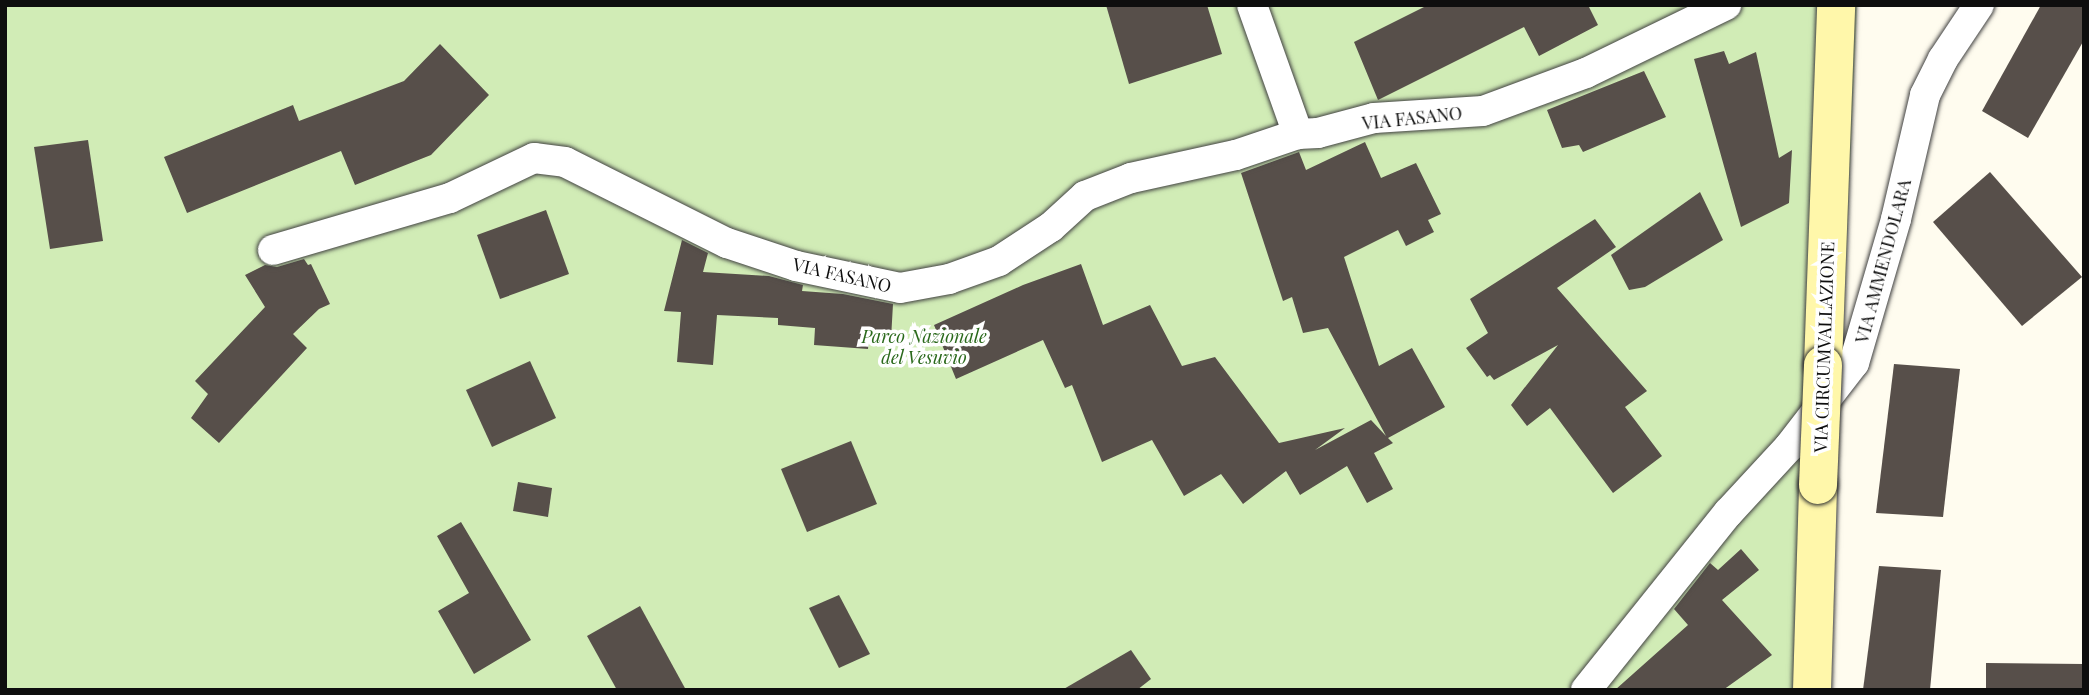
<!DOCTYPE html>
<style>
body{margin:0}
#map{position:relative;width:2089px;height:695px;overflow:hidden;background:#fffcef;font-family:"Playfair Display",serif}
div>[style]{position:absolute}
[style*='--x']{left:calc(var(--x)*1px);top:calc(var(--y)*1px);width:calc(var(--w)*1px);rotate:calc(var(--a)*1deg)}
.green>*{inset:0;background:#d1ecb6}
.building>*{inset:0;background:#574f4a}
.roads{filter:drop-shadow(0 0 2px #414141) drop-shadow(0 0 2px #414141)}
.minor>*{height:30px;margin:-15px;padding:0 15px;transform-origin:15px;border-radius:15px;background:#fff}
.secondary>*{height:38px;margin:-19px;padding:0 19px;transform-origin:19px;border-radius:19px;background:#fff7aa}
.bridges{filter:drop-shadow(0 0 2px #303030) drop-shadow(0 0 2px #303030)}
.secondary-bridge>*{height:38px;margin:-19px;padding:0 19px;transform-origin:19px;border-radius:19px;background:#fff7aa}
span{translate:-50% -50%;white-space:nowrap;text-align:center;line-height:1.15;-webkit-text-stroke:7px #fff;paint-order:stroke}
.street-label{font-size:18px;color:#0e0e0e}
.park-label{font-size:18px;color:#2a691b;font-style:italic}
.frame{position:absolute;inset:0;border:7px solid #0e0e0e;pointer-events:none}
</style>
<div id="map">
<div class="green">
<i style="clip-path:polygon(5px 5px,1857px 5px,1828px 690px,5px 690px)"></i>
</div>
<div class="building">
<i style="clip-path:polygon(1106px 5px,1207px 5px,1222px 54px,1129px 84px)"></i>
<i style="clip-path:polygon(1428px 5px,1588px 5px,1598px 25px,1539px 56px,1524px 27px,1378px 100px,1354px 42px)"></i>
<i style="clip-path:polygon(2041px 5px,2084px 5px,2084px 40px,2028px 138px,1982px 111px)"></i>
<i style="clip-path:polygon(440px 44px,489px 95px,431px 155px,355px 185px,341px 151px,187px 213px,164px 157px,293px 105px,299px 121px,404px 81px)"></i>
<i style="clip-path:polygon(1724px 51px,1729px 64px,1756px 52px,1779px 158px,1792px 150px,1789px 203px,1741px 227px,1694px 59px)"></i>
<i style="clip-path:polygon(1644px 71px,1666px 117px,1583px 152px,1579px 145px,1562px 148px,1547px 110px)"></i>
<i style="clip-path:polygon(88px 140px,103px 241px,50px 249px,34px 147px)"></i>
<i style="clip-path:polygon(1365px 142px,1381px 178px,1416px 163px,1441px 214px,1428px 220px,1434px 232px,1406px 246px,1398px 230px,1344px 257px,1379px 366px,1412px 348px,1445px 407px,1388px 438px,1393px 443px,1374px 453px,1393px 489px,1367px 503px,1347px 466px,1300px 495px,1286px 471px,1243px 504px,1221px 474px,1184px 496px,1152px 440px,1102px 462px,1072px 385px,1065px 388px,1043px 340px,956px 379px,934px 325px,1023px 285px,1081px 264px,1103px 325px,1150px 305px,1182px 366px,1215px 357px,1279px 443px,1345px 428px,1315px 450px,1371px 420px,1386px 436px,1328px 328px,1303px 333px,1292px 297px,1283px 301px,1241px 173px,1299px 152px,1306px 170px)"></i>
<i style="clip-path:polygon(1990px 172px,2082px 277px,2022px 326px,1933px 222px)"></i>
<i style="clip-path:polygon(1700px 192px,1723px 240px,1645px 287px,1629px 290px,1611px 255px)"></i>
<i style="clip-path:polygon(546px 210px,569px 274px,500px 299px,477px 235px)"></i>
<i style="clip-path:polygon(1595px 219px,1616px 247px,1557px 288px,1647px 391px,1625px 407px,1662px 456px,1613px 493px,1550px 408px,1527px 426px,1511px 405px,1558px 345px,1494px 380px,1490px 375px,1487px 377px,1466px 348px,1488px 333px,1470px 299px)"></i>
<i style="clip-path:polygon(682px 240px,708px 253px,703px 272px,769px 276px,803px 285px,802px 291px,843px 294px,893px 304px,891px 339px,869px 337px,868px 349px,814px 345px,815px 328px,778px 325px,778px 318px,717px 315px,713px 365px,677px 362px,681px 312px,664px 311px)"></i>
<i style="clip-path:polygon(304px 259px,308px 265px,311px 264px,330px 304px,319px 309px,293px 334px,307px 348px,219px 443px,191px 418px,208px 394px,195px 381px,265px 307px,245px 275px,265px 265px,277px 267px)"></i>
<i style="clip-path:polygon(530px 361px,556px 418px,492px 447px,466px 390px)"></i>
<i style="clip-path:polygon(1894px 364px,1960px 369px,1943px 517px,1876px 513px)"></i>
<i style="clip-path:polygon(851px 441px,877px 504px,807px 532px,781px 469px)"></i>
<i style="clip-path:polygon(518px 482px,552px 488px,548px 517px,513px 511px)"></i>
<i style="clip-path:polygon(461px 522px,531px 640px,474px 674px,438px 611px,469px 593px,437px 536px)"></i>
<i style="clip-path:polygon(1741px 549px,1759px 570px,1722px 600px,1772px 655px,1723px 690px,1615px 690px,1688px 625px,1674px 609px,1710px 563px,1718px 570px)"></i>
<i style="clip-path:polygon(1879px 566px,1941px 570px,1930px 690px,1863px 690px)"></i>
<i style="clip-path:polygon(839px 595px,870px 654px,839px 668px,809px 608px)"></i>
<i style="clip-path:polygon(640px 606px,686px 690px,617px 690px,587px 636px)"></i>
<i style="clip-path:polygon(1131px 650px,1151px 679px,1137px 690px,1062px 690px)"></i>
<i style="clip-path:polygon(1986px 663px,2084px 664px,2084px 690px,1986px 690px)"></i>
</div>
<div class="roads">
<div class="minor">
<i style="--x:1252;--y:5;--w:137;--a:70.4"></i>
<i style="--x:273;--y:250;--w:184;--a:-16.4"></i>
<i style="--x:450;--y:198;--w:93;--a:-25.5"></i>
<i style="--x:534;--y:158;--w:31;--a:7"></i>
<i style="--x:565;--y:162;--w:181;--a:26.6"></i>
<i style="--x:727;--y:243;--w:73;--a:18.4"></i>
<i style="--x:796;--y:266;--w:106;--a:11.9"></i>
<i style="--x:900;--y:288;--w:50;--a:-10.4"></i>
<i style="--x:949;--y:279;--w:53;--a:-19.8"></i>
<i style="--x:999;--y:261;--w:62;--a:-33.2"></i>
<i style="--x:1051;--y:227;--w:46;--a:-42.4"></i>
<i style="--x:1085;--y:196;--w:49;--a:-21.4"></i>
<i style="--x:1131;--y:178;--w:107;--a:-12.4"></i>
<i style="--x:1236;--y:155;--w:65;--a:-18.7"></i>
<i style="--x:1298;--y:134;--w:20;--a:-3"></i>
<i style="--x:1318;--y:133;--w:58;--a:-15"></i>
<i style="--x:1374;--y:118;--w:109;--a:-3.7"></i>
<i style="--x:1483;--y:111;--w:110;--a:-20.3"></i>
<i style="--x:1586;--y:73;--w:156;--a:-25.9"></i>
<i style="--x:1586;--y:690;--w:227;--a:-51.3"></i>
<i style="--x:1728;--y:513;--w:90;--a:-47.3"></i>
<i style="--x:1789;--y:447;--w:106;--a:-52.3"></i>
<i style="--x:1854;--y:363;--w:150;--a:-73.7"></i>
<i style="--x:1896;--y:219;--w:127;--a:-76.8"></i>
<i style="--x:1925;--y:95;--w:40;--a:-63.4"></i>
<i style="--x:1943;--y:59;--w:65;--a:-56.3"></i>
</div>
<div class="secondary">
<i style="--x:1823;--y:365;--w:360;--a:-87.9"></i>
<i style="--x:1812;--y:690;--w:205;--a:-88.3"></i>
</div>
</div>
<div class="bridges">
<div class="secondary-bridge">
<i style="--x:1818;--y:485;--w:120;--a:-87.6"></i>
</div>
</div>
<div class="street-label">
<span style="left:1412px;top:118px;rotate:-6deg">VIA FASANO</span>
<span style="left:1883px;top:261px;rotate:-75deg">VIA AMMENDOLARA</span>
<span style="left:842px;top:275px;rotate:13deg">VIA FASANO</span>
<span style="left:1824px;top:347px;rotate:-88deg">VIA CIRCUMVALLAZIONE</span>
</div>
<div class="park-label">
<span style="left:924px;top:347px">Parco Nazionale<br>del Vesuvio</span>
</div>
<div class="frame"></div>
</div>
